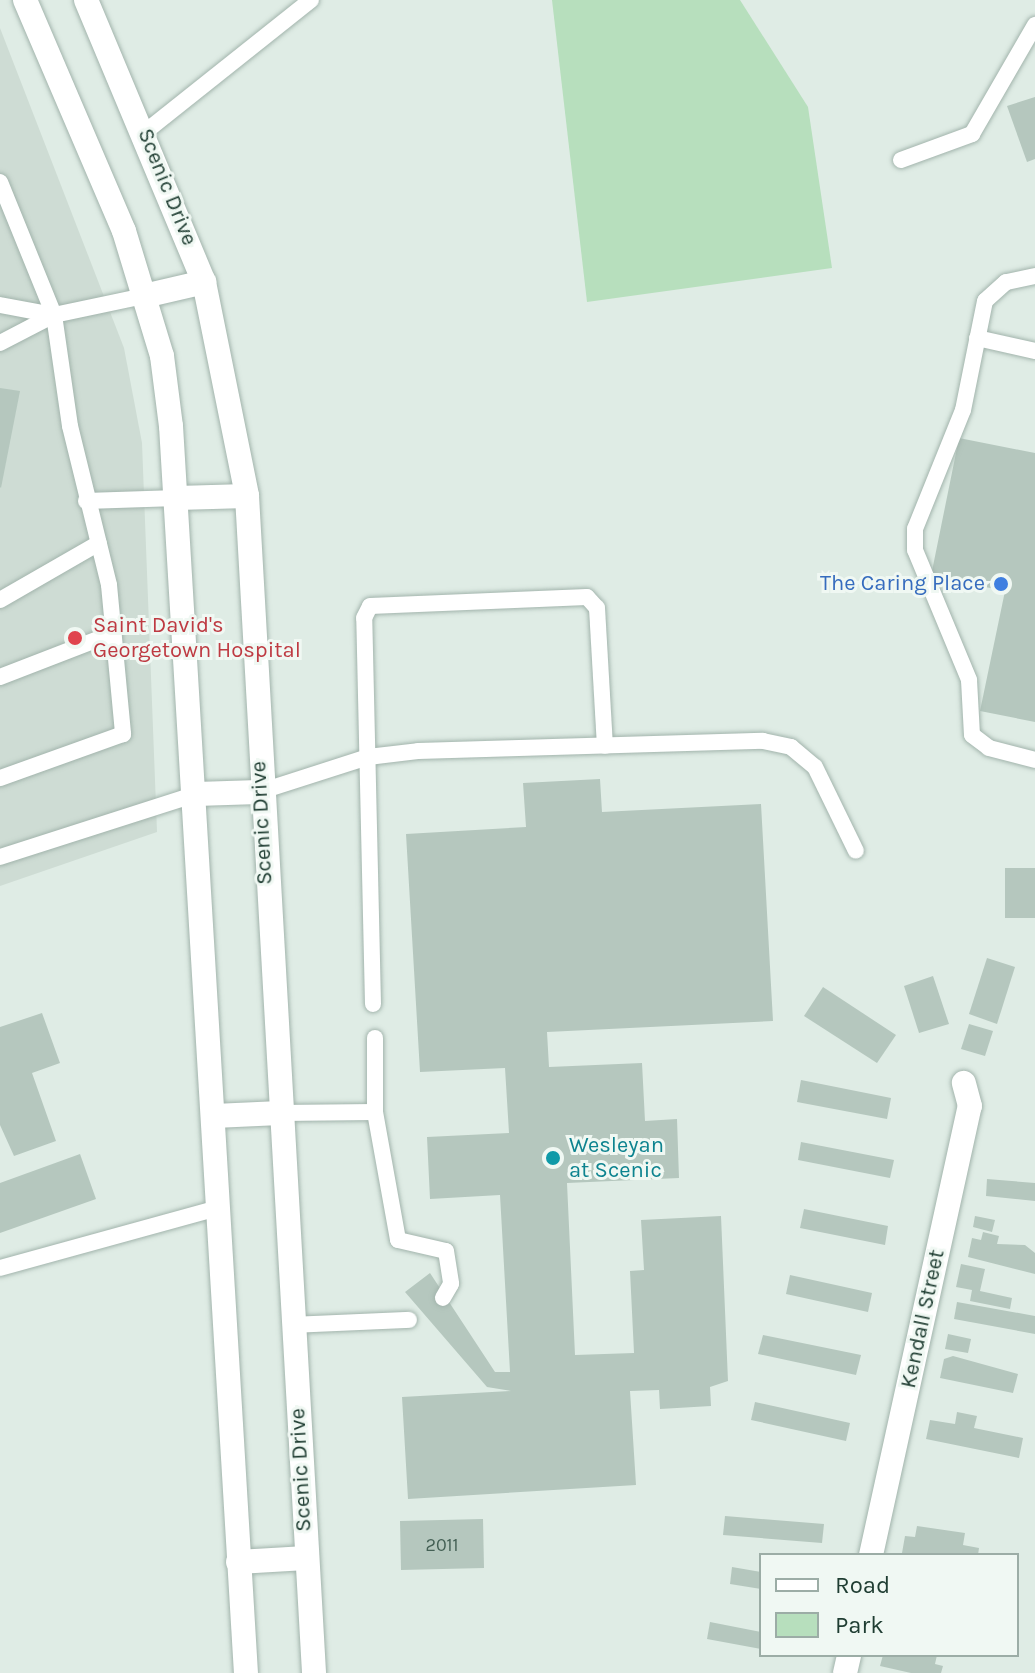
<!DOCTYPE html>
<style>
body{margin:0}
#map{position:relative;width:1035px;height:1673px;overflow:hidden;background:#dfece5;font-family:Karla,sans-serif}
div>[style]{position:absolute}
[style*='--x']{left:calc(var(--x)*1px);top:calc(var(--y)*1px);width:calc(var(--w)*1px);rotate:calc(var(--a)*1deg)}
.built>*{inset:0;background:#cedcd4}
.green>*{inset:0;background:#b7dfbd}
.building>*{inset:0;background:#b5c7be}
.roads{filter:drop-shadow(0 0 2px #a2b4ac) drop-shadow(0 0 2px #a2b4ac)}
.lane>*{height:16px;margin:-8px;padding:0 8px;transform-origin:8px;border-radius:8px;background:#fff}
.street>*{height:24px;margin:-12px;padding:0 12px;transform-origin:12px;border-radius:12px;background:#fff}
.secondary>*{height:24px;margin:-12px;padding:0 12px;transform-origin:12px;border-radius:12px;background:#fff}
.dots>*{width:22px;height:22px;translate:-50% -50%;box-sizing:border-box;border:4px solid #f0f8f3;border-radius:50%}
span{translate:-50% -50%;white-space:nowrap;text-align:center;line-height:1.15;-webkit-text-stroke:6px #f0f8f3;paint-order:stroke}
.number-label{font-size:18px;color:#446055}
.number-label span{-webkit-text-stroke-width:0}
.street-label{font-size:22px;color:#1f3d32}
.shop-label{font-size:22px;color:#366cbe}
.right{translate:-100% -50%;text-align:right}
.health-label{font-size:22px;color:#be3a42}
.left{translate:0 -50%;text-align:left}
.culture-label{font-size:22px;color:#0d838f}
.legend{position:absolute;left:759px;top:1553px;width:260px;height:104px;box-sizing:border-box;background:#f0f8f3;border:2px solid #9cada6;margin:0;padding:10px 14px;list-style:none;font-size:24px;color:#1f3d32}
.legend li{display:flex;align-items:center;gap:16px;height:40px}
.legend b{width:40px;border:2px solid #9cada6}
</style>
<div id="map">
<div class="built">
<i style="clip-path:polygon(0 28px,124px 348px,142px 443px,157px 832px,0 886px)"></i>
</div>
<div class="green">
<i style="clip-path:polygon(552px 0,740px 0,808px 107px,832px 268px,587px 302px)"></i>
</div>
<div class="building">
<i style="clip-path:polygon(1035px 97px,1035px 159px,1027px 162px,1007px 106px)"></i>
<i style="clip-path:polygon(0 388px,20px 391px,1px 488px,0 487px)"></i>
<i style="clip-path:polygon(959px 438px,1035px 453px,1035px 722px,980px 711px,1005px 591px,931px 576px)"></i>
<i style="clip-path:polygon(600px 779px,602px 812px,761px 804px,773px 1021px,547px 1032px,549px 1067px,642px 1063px,645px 1121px,677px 1119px,679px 1178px,567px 1183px,575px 1355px,634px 1353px,630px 1271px,644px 1270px,641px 1220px,721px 1216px,728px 1381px,710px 1387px,711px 1406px,660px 1409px,659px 1390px,630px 1391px,636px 1485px,408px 1499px,402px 1397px,511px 1391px,487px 1387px,405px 1292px,430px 1273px,495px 1372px,510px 1372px,500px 1195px,430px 1199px,427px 1137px,509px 1133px,505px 1068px,420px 1072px,406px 834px,526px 827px,523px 783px)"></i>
<i style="clip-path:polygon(1005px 868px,1035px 868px,1035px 918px,1005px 918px)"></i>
<i style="clip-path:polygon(987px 958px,1015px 967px,997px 1024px,969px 1014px)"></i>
<i style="clip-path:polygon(933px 976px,949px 1024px,919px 1033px,904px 986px)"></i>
<i style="clip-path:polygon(823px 987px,896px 1035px,877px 1063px,804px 1016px)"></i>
<i style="clip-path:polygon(42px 1013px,60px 1063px,32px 1073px,56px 1141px,14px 1156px,0 1125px,0 1027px)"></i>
<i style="clip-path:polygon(969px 1024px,993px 1031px,985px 1056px,961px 1049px)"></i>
<i style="clip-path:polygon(801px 1080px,891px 1098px,887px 1119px,797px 1102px)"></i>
<i style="clip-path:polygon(801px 1142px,894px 1160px,890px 1178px,798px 1160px)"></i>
<i style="clip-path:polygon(80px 1154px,96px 1199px,0 1233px,0 1183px)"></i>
<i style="clip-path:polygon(987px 1179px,1035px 1183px,1035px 1201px,986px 1196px)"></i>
<i style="clip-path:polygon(804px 1209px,888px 1226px,885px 1245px,800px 1228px)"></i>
<i style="clip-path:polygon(975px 1216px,995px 1220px,992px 1232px,973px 1227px)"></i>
<i style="clip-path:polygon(983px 1232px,999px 1236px,997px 1244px,1025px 1245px,1035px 1253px,1035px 1274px,968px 1257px,972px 1238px,981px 1240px)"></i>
<i style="clip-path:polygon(961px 1264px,985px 1269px,980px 1291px,1012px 1298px,1010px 1309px,970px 1301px,972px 1290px,956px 1287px)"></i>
<i style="clip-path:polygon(790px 1275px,872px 1293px,868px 1312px,786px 1294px)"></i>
<i style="clip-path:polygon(957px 1302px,1035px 1316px,1035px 1334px,954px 1319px)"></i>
<i style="clip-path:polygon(948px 1334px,971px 1339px,968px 1353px,945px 1349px)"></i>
<i style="clip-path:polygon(763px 1335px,861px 1355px,856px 1375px,758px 1354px)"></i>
<i style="clip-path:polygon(953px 1356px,1018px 1374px,1013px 1393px,940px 1378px,944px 1359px)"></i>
<i style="clip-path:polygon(755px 1402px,850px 1423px,846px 1441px,751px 1420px)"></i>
<i style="clip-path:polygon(957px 1412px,977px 1416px,974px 1428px,1023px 1438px,1019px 1458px,926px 1439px,930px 1420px,955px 1424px)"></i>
<i style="clip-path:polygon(725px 1516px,824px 1524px,822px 1543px,723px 1535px)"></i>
<i style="clip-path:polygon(483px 1519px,484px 1568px,401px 1570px,400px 1521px)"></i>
<i style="clip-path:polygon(917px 1526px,965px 1533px,963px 1545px,979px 1548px,978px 1555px,902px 1553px,905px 1536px,915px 1537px)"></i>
<i style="clip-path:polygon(732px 1567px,761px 1572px,761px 1589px,730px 1584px)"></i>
<i style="clip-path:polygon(710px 1622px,761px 1632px,761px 1649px,707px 1639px)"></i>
<i style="clip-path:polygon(883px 1655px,937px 1655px,935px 1664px,943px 1666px,941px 1673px,911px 1673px,880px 1666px)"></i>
</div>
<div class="roads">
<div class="lane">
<i style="--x:145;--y:132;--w:212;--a:-38.5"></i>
<i style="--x:901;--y:160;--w:76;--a:-20.1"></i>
<i style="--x:972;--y:134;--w:126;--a:-60"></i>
<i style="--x:0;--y:182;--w:144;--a:67.9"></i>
<i style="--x:54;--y:315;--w:112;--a:81.8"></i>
<i style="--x:70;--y:426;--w:164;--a:76.2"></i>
<i style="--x:109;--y:585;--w:150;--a:84.6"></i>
<i style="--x:123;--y:734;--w:131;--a:160.3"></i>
<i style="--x:1035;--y:276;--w:30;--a:168"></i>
<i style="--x:1006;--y:282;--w:28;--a:138"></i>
<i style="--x:985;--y:301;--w:111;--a:101.4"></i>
<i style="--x:963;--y:410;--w:128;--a:112"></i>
<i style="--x:915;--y:529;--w:21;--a:90"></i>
<i style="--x:915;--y:550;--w:141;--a:67.4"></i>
<i style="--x:969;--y:680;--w:55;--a:86.9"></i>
<i style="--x:972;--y:735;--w:21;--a:37"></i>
<i style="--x:989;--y:748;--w:48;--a:14.6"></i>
<i style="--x:0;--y:305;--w:55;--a:10.5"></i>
<i style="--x:977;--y:338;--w:59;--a:12.6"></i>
<i style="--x:0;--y:343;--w:61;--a:-27.4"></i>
<i style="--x:54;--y:315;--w:92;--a:-11.9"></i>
<i style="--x:86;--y:501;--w:91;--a:-1.9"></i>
<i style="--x:0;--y:600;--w:114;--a:-29.9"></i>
<i style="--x:0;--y:677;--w:122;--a:-21.1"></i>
<i style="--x:259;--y:792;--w:114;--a:-17.8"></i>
<i style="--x:368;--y:757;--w:50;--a:-6.8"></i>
<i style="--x:418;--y:751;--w:345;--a:-1.7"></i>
<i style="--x:763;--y:741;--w:29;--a:12"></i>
<i style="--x:791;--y:747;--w:31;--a:40"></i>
<i style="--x:815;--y:767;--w:93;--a:64"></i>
<i style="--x:0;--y:857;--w:206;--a:-17.8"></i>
<i style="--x:373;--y:1004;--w:386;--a:-91.3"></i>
<i style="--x:364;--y:618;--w:13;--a:-63"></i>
<i style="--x:370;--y:606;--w:217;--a:-2.4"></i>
<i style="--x:587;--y:597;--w:15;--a:48"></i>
<i style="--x:597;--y:608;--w:138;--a:86.7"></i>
<i style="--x:375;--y:1112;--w:130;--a:79.8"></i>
<i style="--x:398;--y:1240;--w:49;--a:12.9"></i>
<i style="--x:446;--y:1251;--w:33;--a:81"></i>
<i style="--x:451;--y:1284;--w:16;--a:120"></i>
<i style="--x:280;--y:1113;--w:95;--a:-0.6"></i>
<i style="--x:375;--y:1112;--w:74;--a:-90"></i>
<i style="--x:0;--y:1268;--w:226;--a:-15.4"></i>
<i style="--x:293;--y:1325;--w:116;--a:-2.5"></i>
</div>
<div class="street">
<i style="--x:871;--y:1555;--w:460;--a:-77.6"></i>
<i style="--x:970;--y:1106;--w:24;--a:-105"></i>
<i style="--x:845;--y:1673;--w:18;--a:-77"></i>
</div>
<div class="secondary">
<i style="--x:25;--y:0;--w:251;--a:66.8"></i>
<i style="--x:124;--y:231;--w:131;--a:73.1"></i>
<i style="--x:162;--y:356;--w:71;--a:82.7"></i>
<i style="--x:171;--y:426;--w:1249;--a:86.56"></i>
<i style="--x:86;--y:0;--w:306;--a:67.3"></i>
<i style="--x:204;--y:282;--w:218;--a:78.6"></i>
<i style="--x:247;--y:496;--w:1179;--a:86.74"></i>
<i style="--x:144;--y:296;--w:62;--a:-13.1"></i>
<i style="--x:177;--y:498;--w:70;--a:-1.6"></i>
<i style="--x:196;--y:794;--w:63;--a:-1.8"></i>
<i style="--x:214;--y:1116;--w:66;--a:-2.6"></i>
<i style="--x:238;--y:1562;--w:68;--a:-3.4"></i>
</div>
</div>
<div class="dots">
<i style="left:1001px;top:584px;background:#3f7fe0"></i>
<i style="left:75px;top:638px;background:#e0444e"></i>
<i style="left:553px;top:1158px;background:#0f9aa8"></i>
</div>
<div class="number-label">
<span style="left:442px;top:1545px">2011</span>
</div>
<div class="street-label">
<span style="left:167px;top:187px;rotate:68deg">Scenic Drive</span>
<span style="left:262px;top:823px;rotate:-93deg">Scenic Drive</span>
<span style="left:923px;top:1319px;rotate:-78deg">Kendall Street</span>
<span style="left:301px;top:1470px;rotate:-93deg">Scenic Drive</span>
</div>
<div class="shop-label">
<span class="right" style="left:985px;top:584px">The Caring Place</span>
</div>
<div class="health-label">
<span class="left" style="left:93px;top:638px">Saint David's<br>Georgetown Hospital</span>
</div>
<div class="culture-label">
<span class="left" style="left:569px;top:1158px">Wesleyan<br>at Scenic</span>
</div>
<ul class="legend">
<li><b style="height:10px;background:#fff"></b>Road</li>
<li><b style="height:22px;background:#b7dfbd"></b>Park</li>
</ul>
</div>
